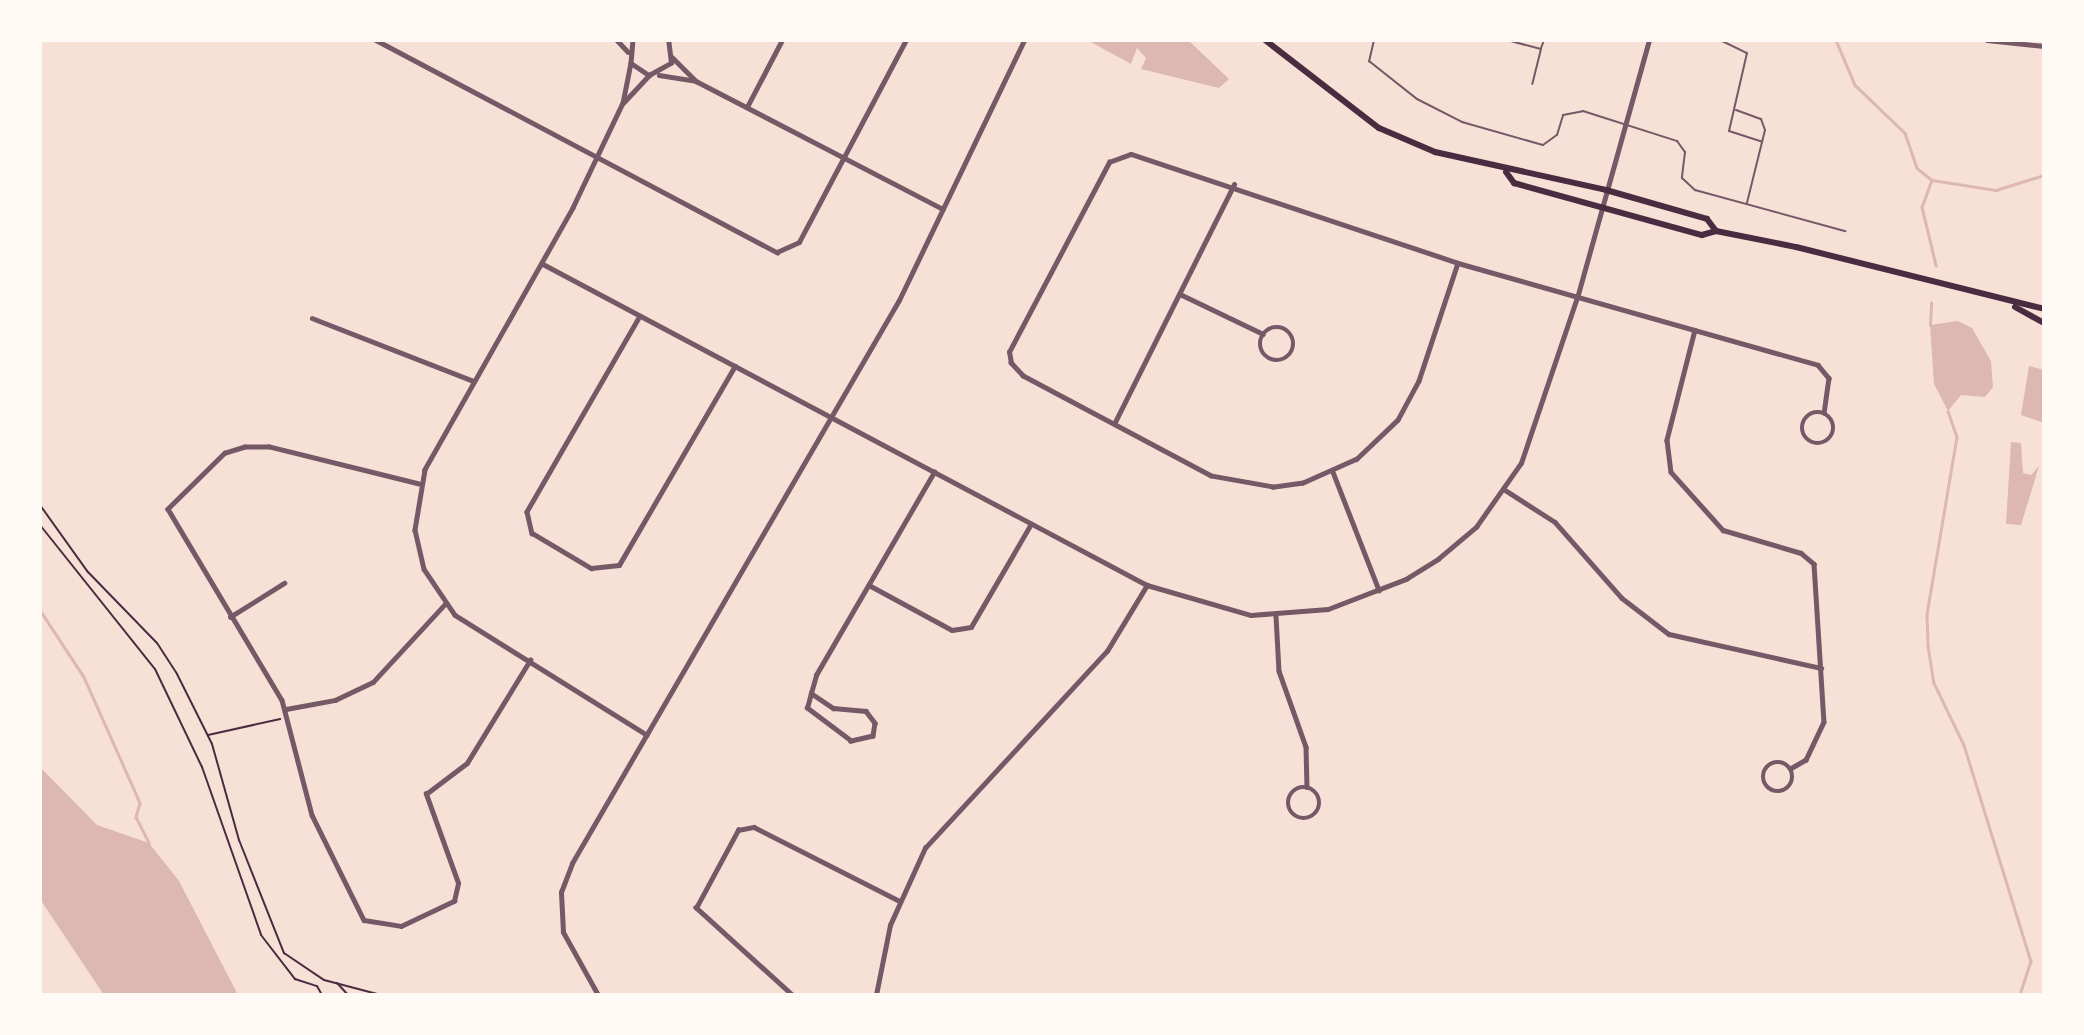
<!DOCTYPE html>
<style>
body{margin:0}
#map{position:relative;width:2084px;height:1035px;overflow:hidden;background:#f7e1d7;font-family:"Crimson Pro",serif}
div>[style]{position:absolute}
[style*='--x']{left:calc(var(--x)*1px);top:calc(var(--y)*1px);width:calc(var(--w)*1px);rotate:calc(var(--a)*1deg)}
.water>*{inset:0;background:#dcb8b0}
.stream>*{height:2.5px;margin:-1.25px;padding:0 1.25px;transform-origin:1.25px;border-radius:1.25px;background:#dcb8b0}
.path>*{height:2px;margin:-1px;padding:0 1px;transform-origin:1px;border-radius:1px;background:#4a2c40}
.service>*{height:2px;margin:-1px;padding:0 1px;transform-origin:1px;border-radius:1px;background:#755966}
.minor>*{height:4.5px;margin:-2.25px;padding:0 2.25px;transform-origin:2.25px;border-radius:2.25px;background:#755966}
.minor>.ring{margin:-2.25px;padding:0;box-sizing:content-box;background:none;border:4.5px solid #755966;border-radius:50%}
.tertiary>*{height:5px;margin:-2.5px;padding:0 2.5px;transform-origin:2.5px;border-radius:2.5px;background:#755966}
.secondary>*{height:6px;margin:-3px;padding:0 3px;transform-origin:3px;border-radius:3px;background:#4a2c40}
span{translate:-50% -50%;white-space:nowrap;text-align:center;line-height:1.15;-webkit-text-stroke:5px #fffaf5;paint-order:stroke}
.frame{position:absolute;inset:0;border:42px solid #fffaf5;pointer-events:none}
</style>
<div id="map">
<div class="water">
<i style="clip-path:polygon(1087px 40px,1188px 40px,1229px 79px,1219px 88px,1141px 69px,1146px 58px,1137px 48px,1131px 64px)"></i>
<i style="clip-path:polygon(1958px 321px,1972px 328px,1991px 361px,1993px 387px,1985px 397px,1961px 395px,1948px 411px,1934px 384px,1930px 325px)"></i>
<i style="clip-path:polygon(2029px 366px,2044px 370px,2044px 423px,2021px 415px)"></i>
<i style="clip-path:polygon(2011px 442px,2021px 443px,2023px 473px,2031px 475px,2039px 466px,2021px 525px,2006px 524px)"></i>
<i style="clip-path:polygon(40px 767px,97px 825px,149px 843px,179px 881px,238px 995px,104px 995px,40px 899px)"></i>
</div>
<div class="stream">
<i style="--x:1836;--y:40;--w:49;--a:67.1"></i>
<i style="--x:1855;--y:85;--w:69;--a:43.8"></i>
<i style="--x:1905;--y:133;--w:37;--a:71"></i>
<i style="--x:1917;--y:168;--w:19;--a:39"></i>
<i style="--x:1932;--y:180;--w:65;--a:8.9"></i>
<i style="--x:1996;--y:190;--w:50;--a:-17.4"></i>
<i style="--x:1932;--y:180;--w:29;--a:110"></i>
<i style="--x:1922;--y:207;--w:60;--a:76.4"></i>
<i style="--x:1930;--y:325;--w:22;--a:-87"></i>
<i style="--x:1948;--y:411;--w:28;--a:71"></i>
<i style="--x:1957;--y:437;--w:181;--a:99.6"></i>
<i style="--x:1927;--y:615;--w:31;--a:88"></i>
<i style="--x:1928;--y:646;--w:37;--a:81"></i>
<i style="--x:1934;--y:683;--w:69;--a:64.2"></i>
<i style="--x:1964;--y:745;--w:226;--a:72.8"></i>
<i style="--x:2031;--y:961;--w:36;--a:108"></i>
<i style="--x:40;--y:610;--w:80;--a:56.7"></i>
<i style="--x:84;--y:677;--w:138;--a:66"></i>
<i style="--x:140;--y:803;--w:15;--a:106"></i>
<i style="--x:136;--y:817;--w:29;--a:63"></i>
</div>
<div class="path">
<i style="--x:40;--y:505;--w:81;--a:54.5"></i>
<i style="--x:87;--y:571;--w:100;--a:45.8"></i>
<i style="--x:157;--y:643;--w:37;--a:57"></i>
<i style="--x:177;--y:674;--w:78;--a:63.4"></i>
<i style="--x:212;--y:744;--w:100;--a:74.3"></i>
<i style="--x:239;--y:840;--w:122;--a:68.3"></i>
<i style="--x:284;--y:953;--w:48;--a:34"></i>
<i style="--x:324;--y:980;--w:59;--a:14.7"></i>
<i style="--x:40;--y:525;--w:184;--a:51.4"></i>
<i style="--x:155;--y:669;--w:109;--a:64.4"></i>
<i style="--x:202;--y:767;--w:178;--a:70.6"></i>
<i style="--x:261;--y:935;--w:56;--a:52.3"></i>
<i style="--x:295;--y:979;--w:23;--a:18"></i>
<i style="--x:317;--y:986;--w:10;--a:61"></i>
<i style="--x:208;--y:735;--w:74;--a:-12.5"></i>
<i style="--x:337;--y:983;--w:16;--a:47"></i>
</div>
<div class="service">
<i style="--x:1374;--y:40;--w:22;--a:103"></i>
<i style="--x:1369;--y:61;--w:61;--a:38.4"></i>
<i style="--x:1417;--y:99;--w:51;--a:27.1"></i>
<i style="--x:1462;--y:122;--w:84;--a:15.9"></i>
<i style="--x:1543;--y:145;--w:17;--a:-36"></i>
<i style="--x:1557;--y:135;--w:21;--a:-73"></i>
<i style="--x:1563;--y:115;--w:20;--a:-11"></i>
<i style="--x:1583;--y:111;--w:99;--a:17.7"></i>
<i style="--x:1677;--y:141;--w:14;--a:54"></i>
<i style="--x:1685;--y:152;--w:26;--a:97"></i>
<i style="--x:1682;--y:178;--w:18;--a:43"></i>
<i style="--x:1695;--y:190;--w:156;--a:15.3"></i>
<i style="--x:1507;--y:40;--w:35;--a:15"></i>
<i style="--x:1541;--y:49;--w:36;--a:104"></i>
<i style="--x:1720;--y:40;--w:30;--a:26"></i>
<i style="--x:1747;--y:53;--w:80;--a:103"></i>
<i style="--x:1729;--y:131;--w:35;--a:18"></i>
<i style="--x:1541;--y:48;--w:9;--a:-69"></i>
<i style="--x:1736;--y:110;--w:27;--a:20"></i>
<i style="--x:1761;--y:119;--w:12;--a:70"></i>
<i style="--x:1765;--y:130;--w:75;--a:103.9"></i>
</div>
<div class="minor">
<i style="--x:376;--y:40;--w:454;--a:27.9"></i>
<i style="--x:777;--y:252;--w:24;--a:-24"></i>
<i style="--x:799;--y:242;--w:229;--a:-62.1"></i>
<i style="--x:617;--y:40;--w:16;--a:47"></i>
<i style="--x:633;--y:40;--w:23;--a:95"></i>
<i style="--x:631;--y:63;--w:22;--a:34"></i>
<i style="--x:649;--y:75;--w:25;--a:-29"></i>
<i style="--x:671;--y:63;--w:23;--a:-97"></i>
<i style="--x:1987;--y:40;--w:57;--a:6"></i>
<i style="--x:672;--y:57;--w:34;--a:45"></i>
<i style="--x:696;--y:81;--w:278;--a:27.4"></i>
<i style="--x:631;--y:63;--w:41;--a:101.3"></i>
<i style="--x:623;--y:103;--w:116;--a:115.5"></i>
<i style="--x:573;--y:208;--w:301;--a:119.5"></i>
<i style="--x:425;--y:470;--w:61;--a:99.5"></i>
<i style="--x:415;--y:530;--w:40;--a:77"></i>
<i style="--x:424;--y:569;--w:55;--a:56"></i>
<i style="--x:455;--y:615;--w:226;--a:32"></i>
<i style="--x:659;--y:75;--w:37;--a:9"></i>
<i style="--x:624;--y:102;--w:37;--a:-47"></i>
<i style="--x:748;--y:105;--w:73;--a:-62.4"></i>
<i style="--x:1458;--y:263;--w:124;--a:108.3"></i>
<i style="--x:1419;--y:381;--w:44;--a:118.3"></i>
<i style="--x:1398;--y:420;--w:57;--a:136.4"></i>
<i style="--x:1357;--y:459;--w:59;--a:156"></i>
<i style="--x:1303;--y:483;--w:30;--a:172"></i>
<i style="--x:1273;--y:487;--w:63;--a:-169.9"></i>
<i style="--x:1211;--y:476;--w:213;--a:-152"></i>
<i style="--x:1023;--y:376;--w:18;--a:-133"></i>
<i style="--x:1011;--y:363;--w:11;--a:-100"></i>
<i style="--x:1009;--y:352;--w:215;--a:-62.2"></i>
<i style="--x:1109;--y:162;--w:23;--a:-20"></i>
<i style="--x:1131;--y:154;--w:345;--a:18.4"></i>
<i style="--x:1458;--y:263;--w:374;--a:15.8"></i>
<i style="--x:1818;--y:365;--w:17;--a:50"></i>
<i style="--x:1829;--y:378;--w:35;--a:98"></i>
<i style="--x:543;--y:264;--w:684;--a:27.99"></i>
<i style="--x:1147;--y:585;--w:108;--a:16.1"></i>
<i style="--x:1251;--y:615;--w:77;--a:-4.5"></i>
<i style="--x:1328;--y:609;--w:84;--a:-21"></i>
<i style="--x:1406;--y:579;--w:38;--a:-32"></i>
<i style="--x:1438;--y:559;--w:50;--a:-40.1"></i>
<i style="--x:1476;--y:527;--w:78;--a:-54.9"></i>
<i style="--x:1521;--y:463;--w:174;--a:-71.3"></i>
<i style="--x:1577;--y:298;--w:268;--a:-74.4"></i>
<i style="--x:1180;--y:294;--w:92;--a:25.7"></i>
<i style="--x:640;--y:316;--w:226;--a:120"></i>
<i style="--x:527;--y:512;--w:22;--a:77"></i>
<i style="--x:532;--y:533;--w:69;--a:30.7"></i>
<i style="--x:591;--y:568;--w:28;--a:-6"></i>
<i style="--x:619;--y:565;--w:230;--a:-59.8"></i>
<i style="--x:312;--y:318;--w:174;--a:21.3"></i>
<i class="ring" style="left:1260px;top:327px;width:29.5px;height:29.5px"></i>
<i style="--x:1695;--y:330;--w:114;--a:104.3"></i>
<i style="--x:1667;--y:440;--w:32;--a:83"></i>
<i style="--x:1671;--y:472;--w:78;--a:48.1"></i>
<i style="--x:1723;--y:530;--w:81;--a:16.4"></i>
<i style="--x:1801;--y:553;--w:17;--a:40"></i>
<i style="--x:1814;--y:564;--w:158;--a:86.4"></i>
<i style="--x:1824;--y:722;--w:42;--a:115.3"></i>
<i style="--x:1806;--y:760;--w:16;--a:150"></i>
<i class="ring" style="left:1802px;top:412px;width:27.5px;height:27.5px"></i>
<i style="--x:1114;--y:424;--w:268;--a:-63.4"></i>
<i style="--x:1333;--y:472;--w:127;--a:68.7"></i>
<i style="--x:419;--y:484;--w:154;--a:-166.1"></i>
<i style="--x:269;--y:447;--w:24;--a:180"></i>
<i style="--x:245;--y:447;--w:21;--a:163"></i>
<i style="--x:225;--y:453;--w:80;--a:135.5"></i>
<i style="--x:168;--y:509;--w:222;--a:59.2"></i>
<i style="--x:282;--y:700;--w:119;--a:75.4"></i>
<i style="--x:312;--y:815;--w:117;--a:63.7"></i>
<i style="--x:364;--y:920;--w:37;--a:9"></i>
<i style="--x:401;--y:926;--w:59;--a:-25.3"></i>
<i style="--x:454;--y:901;--w:18;--a:-77"></i>
<i style="--x:458;--y:883;--w:95;--a:-109.8"></i>
<i style="--x:426;--y:794;--w:51;--a:-37.1"></i>
<i style="--x:467;--y:763;--w:121;--a:-58.5"></i>
<i style="--x:1505;--y:490;--w:59;--a:32.6"></i>
<i style="--x:1555;--y:522;--w:101;--a:48.6"></i>
<i style="--x:1622;--y:598;--w:59;--a:37.5"></i>
<i style="--x:1669;--y:634;--w:156;--a:12.6"></i>
<i style="--x:869;--y:585;--w:94;--a:28.5"></i>
<i style="--x:952;--y:630;--w:19;--a:-9"></i>
<i style="--x:971;--y:627;--w:119;--a:-59.8"></i>
<i style="--x:1276;--y:616;--w:55;--a:86.9"></i>
<i style="--x:1279;--y:671;--w:81;--a:70.4"></i>
<i style="--x:1306;--y:747;--w:40;--a:88.6"></i>
<i style="--x:230;--y:617;--w:64;--a:-32.2"></i>
<i style="--x:811;--y:693;--w:27;--a:34"></i>
<i style="--x:833;--y:708;--w:33;--a:5"></i>
<i style="--x:866;--y:711;--w:15;--a:53"></i>
<i style="--x:875;--y:723;--w:13;--a:99"></i>
<i style="--x:873;--y:736;--w:23;--a:167"></i>
<i style="--x:851;--y:741;--w:55;--a:-143.1"></i>
<i style="--x:807;--y:708;--w:16;--a:-75"></i>
<i style="--x:811;--y:693;--w:19;--a:-74"></i>
<i style="--x:816;--y:675;--w:235;--a:-59.8"></i>
<i style="--x:286;--y:709;--w:50;--a:-10.4"></i>
<i style="--x:335;--y:700;--w:42;--a:-25.3"></i>
<i style="--x:373;--y:682;--w:106;--a:-47.3"></i>
<i class="ring" style="left:1763px;top:762px;width:25.5px;height:25.5px"></i>
<i class="ring" style="left:1288px;top:787px;width:27.5px;height:27.5px"></i>
<i style="--x:792;--y:995;--w:130;--a:-137.8"></i>
<i style="--x:696;--y:908;--w:89;--a:-61.7"></i>
<i style="--x:738;--y:830;--w:16;--a:-11"></i>
<i style="--x:754;--y:827;--w:164;--a:26.9"></i>
<i style="--x:876;--y:995;--w:71;--a:-78.7"></i>
<i style="--x:890;--y:925;--w:85;--a:-65.6"></i>
<i style="--x:925;--y:848;--w:268;--a:-47.3"></i>
<i style="--x:1107;--y:651;--w:77;--a:-58.8"></i>
</div>
<div class="tertiary">
<i style="--x:598;--y:995;--w:72;--a:-119.1"></i>
<i style="--x:563;--y:932;--w:40;--a:-92.9"></i>
<i style="--x:561;--y:892;--w:31;--a:-69"></i>
<i style="--x:572;--y:863;--w:651;--a:-59.85"></i>
<i style="--x:899;--y:300;--w:288;--a:-64.3"></i>
</div>
<div class="secondary">
<i style="--x:1265;--y:40;--w:144;--a:37.7"></i>
<i style="--x:1379;--y:128;--w:61;--a:23.2"></i>
<i style="--x:1435;--y:152;--w:175;--a:12.5"></i>
<i style="--x:1606;--y:190;--w:105;--a:16"></i>
<i style="--x:1707;--y:219;--w:15;--a:53"></i>
<i style="--x:1506;--y:172;--w:14;--a:54"></i>
<i style="--x:1514;--y:183;--w:195;--a:15.5"></i>
<i style="--x:1702;--y:235;--w:15;--a:-16"></i>
<i style="--x:1716;--y:231;--w:82;--a:11.3"></i>
<i style="--x:1796;--y:247;--w:256;--a:14"></i>
<i style="--x:2015;--y:307;--w:33;--a:29"></i>
</div>
<div class="frame"></div>
</div>
